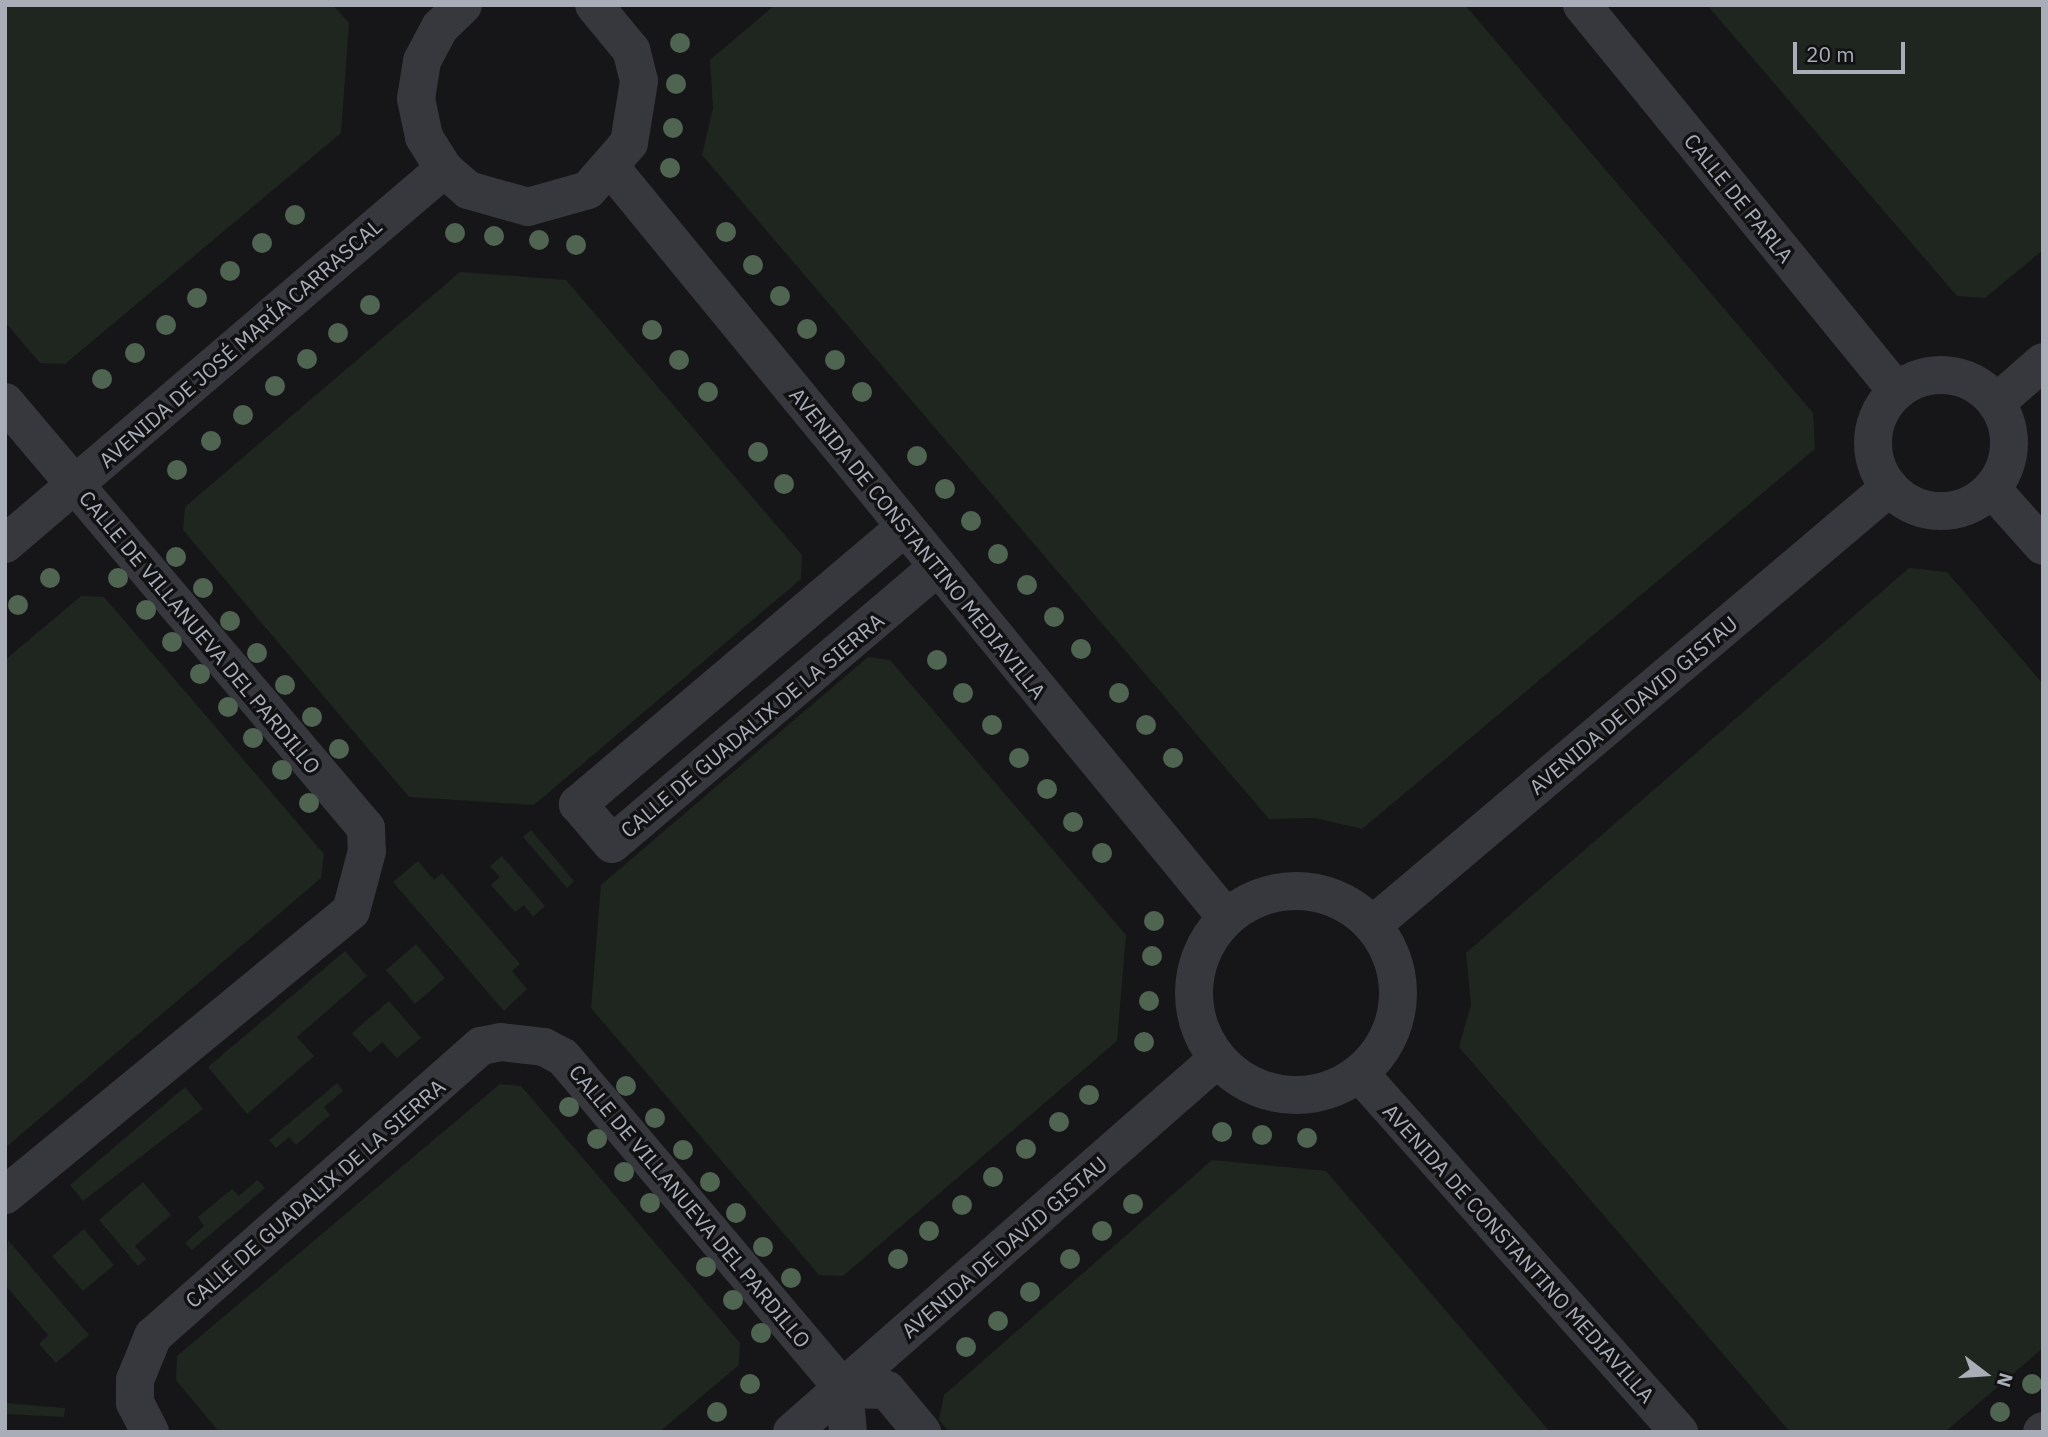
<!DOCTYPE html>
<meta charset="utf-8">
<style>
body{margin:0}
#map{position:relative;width:2048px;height:1437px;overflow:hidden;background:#161618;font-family:"IBM Plex Sans",sans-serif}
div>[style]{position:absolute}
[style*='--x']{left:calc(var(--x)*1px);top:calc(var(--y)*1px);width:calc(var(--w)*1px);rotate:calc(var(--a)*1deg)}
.green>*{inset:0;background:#1e261f}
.minor>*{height:38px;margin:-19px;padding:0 19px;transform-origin:19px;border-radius:19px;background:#37383d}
.minor>.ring{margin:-19px;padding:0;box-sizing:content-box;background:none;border:38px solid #37383d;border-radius:50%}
.trees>*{width:20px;height:20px;margin:-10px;border-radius:50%;background:#506452}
span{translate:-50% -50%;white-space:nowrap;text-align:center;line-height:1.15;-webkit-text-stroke:7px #111113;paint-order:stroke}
.street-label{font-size:21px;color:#a8adb8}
.frame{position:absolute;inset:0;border:7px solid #a8adb8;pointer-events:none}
.north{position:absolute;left:1950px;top:1339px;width:70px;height:70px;-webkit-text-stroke:5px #111113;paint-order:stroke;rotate:107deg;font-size:19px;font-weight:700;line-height:28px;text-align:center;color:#a8adb8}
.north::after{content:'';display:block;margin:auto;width:24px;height:32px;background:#a8adb8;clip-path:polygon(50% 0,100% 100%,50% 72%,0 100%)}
.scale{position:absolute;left:1793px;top:42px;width:112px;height:32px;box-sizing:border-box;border:4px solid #a8adb8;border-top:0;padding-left:9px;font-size:21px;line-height:24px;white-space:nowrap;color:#a8adb8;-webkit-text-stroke:5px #111113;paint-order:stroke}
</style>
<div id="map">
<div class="green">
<i style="clip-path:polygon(5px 5px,333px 5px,349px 23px,341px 133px,65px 364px,40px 363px,5px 322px)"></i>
<i style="clip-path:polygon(775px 5px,1465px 5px,1813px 413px,1815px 449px,1362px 829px,1315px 818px,1269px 819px,702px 155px,713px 108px,710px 60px)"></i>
<i style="clip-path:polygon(1707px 5px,2043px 5px,2043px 250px,1985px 298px,1957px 296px)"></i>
<i style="clip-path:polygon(460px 272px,566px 280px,802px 555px,801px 579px,534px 805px,409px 797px,183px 530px,185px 507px)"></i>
<i style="clip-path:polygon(1909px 568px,1947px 572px,2043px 684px,2043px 1348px,1945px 1432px,1790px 1432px,1459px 1047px,1471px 1005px,1466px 953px)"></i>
<i style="clip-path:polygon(81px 596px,104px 597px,213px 724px,324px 854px,321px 878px,5px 1148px,5px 660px)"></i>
<i style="clip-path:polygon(868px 657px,890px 660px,1126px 935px,1117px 1041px,843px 1276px,819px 1275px,591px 1008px,601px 885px)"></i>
<i style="clip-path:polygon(531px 830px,574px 881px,567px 888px,523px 837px)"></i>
<i style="clip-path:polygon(502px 856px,545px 906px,533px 917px,524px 905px,515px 912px,491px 885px,500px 877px,490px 866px)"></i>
<i style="clip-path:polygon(418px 861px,434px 880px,442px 873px,520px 964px,512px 971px,527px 989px,504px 1011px,393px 882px)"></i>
<i style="clip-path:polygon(416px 944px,445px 978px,415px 1004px,386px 970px)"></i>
<i style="clip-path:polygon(345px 951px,367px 976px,297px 1037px,314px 1056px,247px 1114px,208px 1067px)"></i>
<i style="clip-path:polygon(389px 1001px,421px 1038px,397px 1058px,382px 1042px,370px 1053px,352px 1033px)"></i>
<i style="clip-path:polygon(337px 1083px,343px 1091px,324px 1107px,330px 1115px,296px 1145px,289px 1137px,276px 1148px,269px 1140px)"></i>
<i style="clip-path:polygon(500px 1084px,521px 1086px,600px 1178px,740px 1343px,739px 1365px,659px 1432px,219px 1432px,176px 1380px,177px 1356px)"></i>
<i style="clip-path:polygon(185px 1087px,203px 1109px,83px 1201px,70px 1185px)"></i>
<i style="clip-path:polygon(1212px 1160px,1326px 1171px,1550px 1432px,949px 1432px,939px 1420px,944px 1395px)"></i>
<i style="clip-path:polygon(257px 1180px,265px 1188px,192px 1250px,185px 1243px,204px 1226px,198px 1217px,232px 1189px,239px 1196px)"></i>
<i style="clip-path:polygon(143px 1182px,171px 1215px,135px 1246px,146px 1259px,138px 1266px,99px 1220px)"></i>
<i style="clip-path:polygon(84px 1229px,114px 1265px,83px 1291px,52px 1256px)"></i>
<i style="clip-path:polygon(8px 1240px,89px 1335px,56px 1363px,39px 1344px,48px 1335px,5px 1285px)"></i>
<i style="clip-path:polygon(5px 1403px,65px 1408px,64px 1417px,5px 1414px)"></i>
</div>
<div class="minor">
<i style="--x:463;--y:5;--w:32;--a:136"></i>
<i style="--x:440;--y:27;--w:38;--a:118"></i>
<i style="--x:422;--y:61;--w:38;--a:99"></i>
<i style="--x:416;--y:99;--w:39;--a:78"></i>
<i style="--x:424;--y:137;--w:38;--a:58"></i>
<i style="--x:444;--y:169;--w:32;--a:41"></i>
<i style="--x:468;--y:190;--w:62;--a:15.8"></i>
<i style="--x:528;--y:207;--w:62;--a:-15.8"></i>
<i style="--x:588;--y:190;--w:62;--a:-48.9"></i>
<i style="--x:629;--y:143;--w:63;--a:-80.8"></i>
<i style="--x:639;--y:81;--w:32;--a:-104"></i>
<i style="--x:631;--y:50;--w:58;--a:-129.4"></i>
<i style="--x:1582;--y:5;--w:498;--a:50.8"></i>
<i style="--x:612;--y:169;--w:966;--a:50.63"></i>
<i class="ring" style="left:1873px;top:375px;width:98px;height:98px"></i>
<i style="--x:5;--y:402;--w:558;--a:49.72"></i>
<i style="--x:366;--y:828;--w:23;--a:88"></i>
<i style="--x:367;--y:851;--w:62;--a:104.9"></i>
<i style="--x:351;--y:911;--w:448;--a:140.6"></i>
<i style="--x:1996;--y:403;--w:62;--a:-41.1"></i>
<i style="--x:1992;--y:489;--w:76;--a:48.2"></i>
<i style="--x:905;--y:527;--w:429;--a:139.7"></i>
<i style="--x:578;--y:804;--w:52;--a:49.6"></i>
<i style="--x:612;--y:844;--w:428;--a:-40.4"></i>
<i style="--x:5;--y:544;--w:577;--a:-40.5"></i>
<i class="ring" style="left:1194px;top:891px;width:166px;height:166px"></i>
<i style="--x:1376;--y:922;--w:673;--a:-40.24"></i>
<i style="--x:1360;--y:1074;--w:480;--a:48.3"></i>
<i style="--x:844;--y:1389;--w:43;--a:1.3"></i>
<i style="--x:887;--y:1390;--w:55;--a:50.2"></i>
<i style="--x:150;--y:1432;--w:33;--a:-117"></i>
<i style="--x:135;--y:1403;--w:23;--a:-90"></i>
<i style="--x:135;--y:1380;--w:48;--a:-67.8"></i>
<i style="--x:153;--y:1336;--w:438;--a:-41.5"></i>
<i style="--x:481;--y:1046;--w:20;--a:-11"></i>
<i style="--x:501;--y:1042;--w:43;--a:6.6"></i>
<i style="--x:544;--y:1047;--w:21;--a:28"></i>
<i style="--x:563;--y:1057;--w:435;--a:49.8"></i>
<i style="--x:844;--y:1389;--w:43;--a:84.7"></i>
<i style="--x:792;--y:1432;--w:563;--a:-41.25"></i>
<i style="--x:2042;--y:1432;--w:1;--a:-45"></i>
</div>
<div class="trees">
<i style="left:680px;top:43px"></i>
<i style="left:676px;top:84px"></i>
<i style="left:673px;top:128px"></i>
<i style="left:670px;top:168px"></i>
<i style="left:295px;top:215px"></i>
<i style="left:726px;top:232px"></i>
<i style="left:455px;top:233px"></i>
<i style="left:494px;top:236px"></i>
<i style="left:539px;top:240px"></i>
<i style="left:262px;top:243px"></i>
<i style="left:576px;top:245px"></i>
<i style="left:753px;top:265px"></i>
<i style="left:230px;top:271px"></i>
<i style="left:780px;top:296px"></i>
<i style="left:197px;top:298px"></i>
<i style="left:370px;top:305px"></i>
<i style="left:166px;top:325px"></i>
<i style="left:807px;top:329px"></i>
<i style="left:652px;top:330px"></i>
<i style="left:338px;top:333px"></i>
<i style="left:135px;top:353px"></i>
<i style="left:307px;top:359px"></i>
<i style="left:679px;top:360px"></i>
<i style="left:835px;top:360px"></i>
<i style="left:102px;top:379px"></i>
<i style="left:275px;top:386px"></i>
<i style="left:708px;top:392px"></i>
<i style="left:862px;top:392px"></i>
<i style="left:243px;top:415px"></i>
<i style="left:211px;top:441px"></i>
<i style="left:758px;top:452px"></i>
<i style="left:917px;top:456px"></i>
<i style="left:177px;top:470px"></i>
<i style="left:784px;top:484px"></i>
<i style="left:945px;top:489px"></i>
<i style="left:971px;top:521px"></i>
<i style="left:998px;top:554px"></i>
<i style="left:176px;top:557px"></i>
<i style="left:50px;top:578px"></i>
<i style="left:118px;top:578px"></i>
<i style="left:1027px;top:585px"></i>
<i style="left:203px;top:588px"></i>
<i style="left:18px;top:605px"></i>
<i style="left:146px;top:610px"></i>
<i style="left:1054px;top:617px"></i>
<i style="left:230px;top:621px"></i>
<i style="left:172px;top:642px"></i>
<i style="left:1081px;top:649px"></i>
<i style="left:257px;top:653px"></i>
<i style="left:937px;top:660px"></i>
<i style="left:200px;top:674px"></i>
<i style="left:285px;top:685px"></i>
<i style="left:963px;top:693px"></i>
<i style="left:1119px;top:693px"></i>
<i style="left:228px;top:707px"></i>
<i style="left:312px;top:717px"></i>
<i style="left:992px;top:725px"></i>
<i style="left:1146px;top:725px"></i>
<i style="left:253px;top:738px"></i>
<i style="left:339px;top:749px"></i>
<i style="left:1019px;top:758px"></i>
<i style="left:1173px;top:758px"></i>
<i style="left:282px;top:770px"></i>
<i style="left:1047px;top:789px"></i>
<i style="left:309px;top:803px"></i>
<i style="left:1073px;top:822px"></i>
<i style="left:1102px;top:853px"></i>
<i style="left:1154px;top:921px"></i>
<i style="left:1152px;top:956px"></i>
<i style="left:1149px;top:1001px"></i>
<i style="left:1144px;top:1042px"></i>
<i style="left:626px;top:1086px"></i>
<i style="left:1089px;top:1095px"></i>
<i style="left:569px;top:1107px"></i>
<i style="left:655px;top:1118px"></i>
<i style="left:1059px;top:1122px"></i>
<i style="left:1222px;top:1132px"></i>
<i style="left:1262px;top:1135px"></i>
<i style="left:1307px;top:1138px"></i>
<i style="left:597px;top:1139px"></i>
<i style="left:1026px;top:1149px"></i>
<i style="left:683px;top:1150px"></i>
<i style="left:624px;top:1172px"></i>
<i style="left:993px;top:1177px"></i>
<i style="left:710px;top:1182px"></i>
<i style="left:650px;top:1203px"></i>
<i style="left:1133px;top:1204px"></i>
<i style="left:962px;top:1205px"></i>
<i style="left:736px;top:1213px"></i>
<i style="left:929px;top:1231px"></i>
<i style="left:1102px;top:1231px"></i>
<i style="left:763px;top:1247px"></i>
<i style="left:898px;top:1259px"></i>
<i style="left:1070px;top:1259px"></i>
<i style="left:706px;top:1267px"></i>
<i style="left:791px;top:1278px"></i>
<i style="left:1030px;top:1292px"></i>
<i style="left:733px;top:1300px"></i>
<i style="left:998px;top:1321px"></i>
<i style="left:761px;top:1333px"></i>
<i style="left:966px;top:1347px"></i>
<i style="left:750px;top:1384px"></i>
<i style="left:2032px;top:1384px"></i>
<i style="left:717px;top:1412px"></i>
<i style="left:2000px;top:1412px"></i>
</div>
<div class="street-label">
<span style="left:1739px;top:198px;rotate:51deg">CALLE DE PARLA</span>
<span style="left:240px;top:343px;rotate:-41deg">AVENIDA DE JOSÉ MARÍA CARRASCAL</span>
<span style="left:918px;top:543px;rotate:51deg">AVENIDA DE CONSTANTINO MEDIAVILLA</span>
<span style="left:200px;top:632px;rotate:50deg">CALLE DE VILLANUEVA DEL PARDILLO</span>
<span style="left:1633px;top:705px;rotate:-40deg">AVENIDA DE DAVID GISTAU</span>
<span style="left:752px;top:725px;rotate:-40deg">CALLE DE GUADALIX DE LA SIERRA</span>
<span style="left:315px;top:1193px;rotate:-41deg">CALLE DE GUADALIX DE LA SIERRA</span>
<span style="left:690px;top:1206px;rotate:50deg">CALLE DE VILLANUEVA DEL PARDILLO</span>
<span style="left:1004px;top:1247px;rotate:-41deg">AVENIDA DE DAVID GISTAU</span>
<span style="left:1519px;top:1253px;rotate:48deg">AVENIDA DE CONSTANTINO MEDIAVILLA</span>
</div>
<div class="frame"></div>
<div class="north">N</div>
<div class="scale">20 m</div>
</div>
